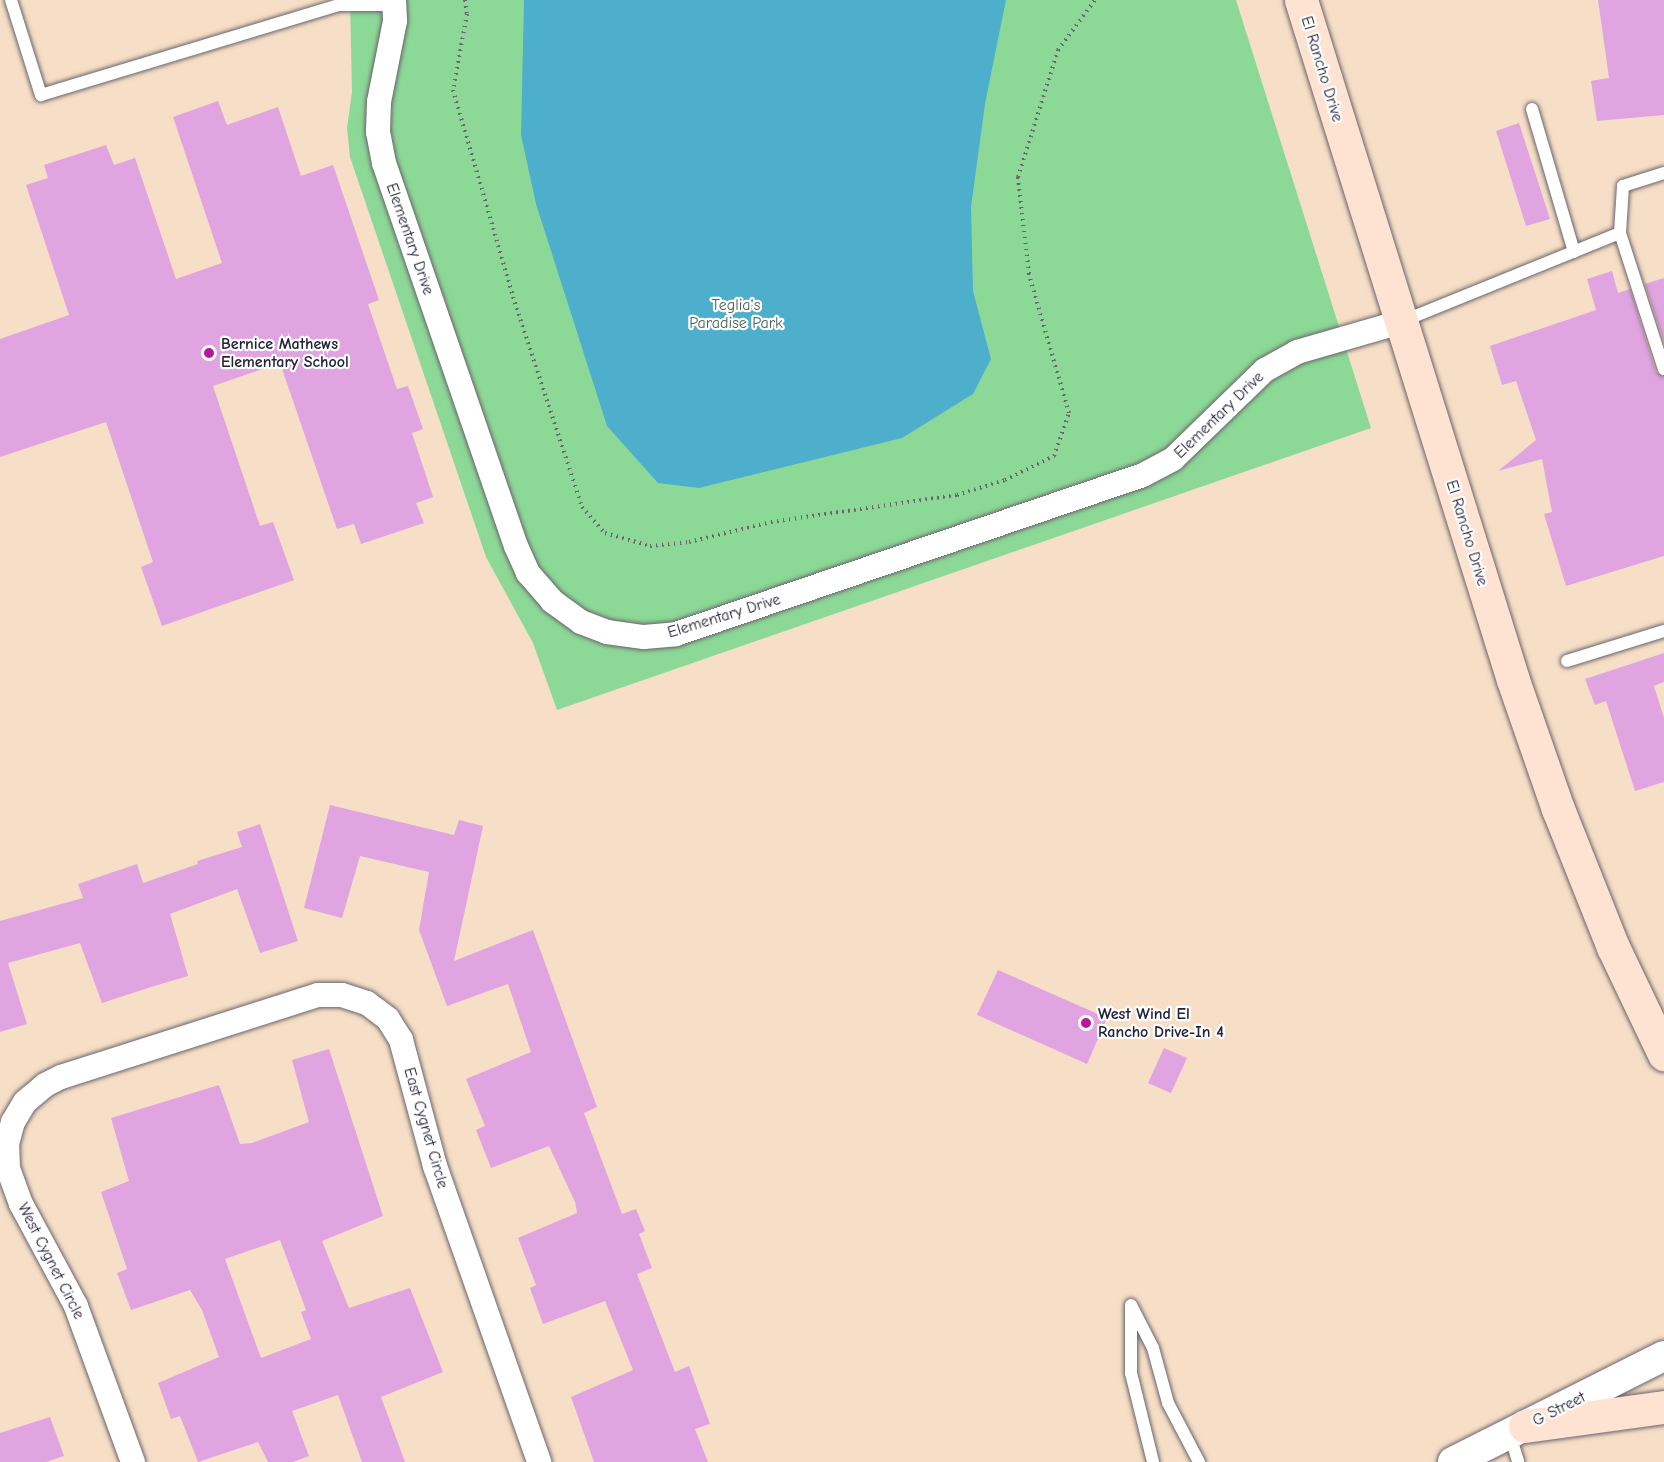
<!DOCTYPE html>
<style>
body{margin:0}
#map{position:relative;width:1664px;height:1462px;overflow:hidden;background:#f6dfc6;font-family:"Comic Neue",sans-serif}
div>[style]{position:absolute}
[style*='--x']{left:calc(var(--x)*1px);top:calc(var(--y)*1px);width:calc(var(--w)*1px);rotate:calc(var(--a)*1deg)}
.green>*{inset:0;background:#8cd997}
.water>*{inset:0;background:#4dafcc}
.building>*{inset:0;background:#e0a4e1}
.path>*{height:4px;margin-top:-2px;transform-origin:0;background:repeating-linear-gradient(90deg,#6c646c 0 1.5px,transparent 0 6px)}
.roads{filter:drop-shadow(0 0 2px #6c646c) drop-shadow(0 0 2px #6c646c)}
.service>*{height:12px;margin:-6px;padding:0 6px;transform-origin:6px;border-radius:6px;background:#fff}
.minor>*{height:24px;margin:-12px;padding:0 12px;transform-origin:12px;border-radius:12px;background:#fff}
.tertiary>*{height:30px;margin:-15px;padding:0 15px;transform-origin:15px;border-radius:15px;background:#fff}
.secondary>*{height:33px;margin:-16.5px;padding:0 16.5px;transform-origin:16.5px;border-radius:16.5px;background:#fee3d2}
.dots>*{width:16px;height:16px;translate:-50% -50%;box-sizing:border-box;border:3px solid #fff;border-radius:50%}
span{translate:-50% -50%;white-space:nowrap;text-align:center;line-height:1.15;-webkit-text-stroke:4.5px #fff;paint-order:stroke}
.street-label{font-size:16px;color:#22223b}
.park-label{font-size:16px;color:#47625b}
.poi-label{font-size:16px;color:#22223b;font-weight:700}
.left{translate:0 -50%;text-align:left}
</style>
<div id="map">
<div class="green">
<i style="clip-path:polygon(350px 0,1236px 0,1371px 428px,557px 710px,533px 643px,486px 557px,350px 157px,347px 128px,352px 92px)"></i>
</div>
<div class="water">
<i style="clip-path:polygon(524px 0,1006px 0,985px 104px,971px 207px,973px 291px,991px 359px,973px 394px,902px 438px,699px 488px,658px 483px,607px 426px,536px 204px,521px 135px)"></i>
</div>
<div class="building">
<i style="clip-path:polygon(1598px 0,1664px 0,1664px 115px,1597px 121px,1591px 81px,1609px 78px)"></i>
<i style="clip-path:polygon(218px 101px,227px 125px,278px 107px,301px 176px,333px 165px,379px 300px,368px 304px,397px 389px,408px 386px,423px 429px,412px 433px,433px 497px,416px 503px,424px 523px,361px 544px,354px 524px,337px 529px,280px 363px,213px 386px,260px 526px,273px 522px,294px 580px,162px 626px,141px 567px,153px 562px,106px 422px,0 457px,0 339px,69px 315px,26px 185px,48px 178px,44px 165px,106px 145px,114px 165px,135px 158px,176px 279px,222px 263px,173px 117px)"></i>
<i style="clip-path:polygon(1519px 123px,1550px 219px,1526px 226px,1496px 131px)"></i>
<i style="clip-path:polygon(1612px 271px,1618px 293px,1630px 289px,1656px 372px,1664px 377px,1664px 556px,1566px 586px,1544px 514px,1552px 512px,1542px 459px,1498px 471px,1536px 440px,1516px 381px,1502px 385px,1490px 346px,1596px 310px,1587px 279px)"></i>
<i style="clip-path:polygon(1664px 278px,1664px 342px,1645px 284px)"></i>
<i style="clip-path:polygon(1664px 653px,1664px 682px,1654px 686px,1664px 718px,1664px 782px,1635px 791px,1606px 701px,1595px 705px,1585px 679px)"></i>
<i style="clip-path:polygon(330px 805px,454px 835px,459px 820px,483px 826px,454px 961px,533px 930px,597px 1107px,584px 1113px,622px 1214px,636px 1209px,645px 1231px,639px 1234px,652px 1268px,637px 1274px,675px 1372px,689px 1366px,710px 1424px,695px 1429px,708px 1462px,594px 1462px,571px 1397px,633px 1370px,605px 1301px,543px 1324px,530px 1288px,536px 1285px,518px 1238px,577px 1213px,575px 1202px,549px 1146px,491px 1168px,476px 1130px,485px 1126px,466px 1079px,531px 1052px,508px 984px,447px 1006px,419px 930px,429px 872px,360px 856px,342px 918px,304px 908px)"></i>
<i style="clip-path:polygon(260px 824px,298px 941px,260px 953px,237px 889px,170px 914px,188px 976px,151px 987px,102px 1003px,80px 943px,8px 963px,27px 1024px,0 1032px,0 921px,83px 898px,78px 884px,137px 864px,143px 883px,198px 864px,197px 861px,242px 847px,237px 832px)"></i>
<i style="clip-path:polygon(998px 970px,1107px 1018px,1087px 1064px,977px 1015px)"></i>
<i style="clip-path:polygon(1164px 1048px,1187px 1058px,1171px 1093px,1148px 1083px)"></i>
<i style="clip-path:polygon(evenodd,329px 1049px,383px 1216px,322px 1241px,349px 1308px,410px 1288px,443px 1372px,381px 1397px,405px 1462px,362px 1462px,338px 1395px,292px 1411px,309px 1456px,293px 1462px,268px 1462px,258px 1442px,198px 1462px,180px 1416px,171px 1419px,158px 1383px,219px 1357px,202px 1310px,190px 1290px,131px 1310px,117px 1273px,127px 1269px,101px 1192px,129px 1181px,111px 1118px,219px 1085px,240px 1144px,252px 1143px,309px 1122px,292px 1060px,329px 1049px,280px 1240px,306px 1310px,301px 1312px,311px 1339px,261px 1358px,225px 1259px,280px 1240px)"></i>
<i style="clip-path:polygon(50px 1417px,64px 1456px,46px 1462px,0 1462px,0 1433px)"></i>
</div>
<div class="path">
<i style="--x:465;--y:0;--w:14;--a:82"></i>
<i style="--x:467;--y:14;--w:77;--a:100.4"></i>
<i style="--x:453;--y:90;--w:216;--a:73.8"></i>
<i style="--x:513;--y:297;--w:221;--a:71.8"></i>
<i style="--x:582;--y:507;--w:35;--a:49"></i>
<i style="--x:605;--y:533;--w:47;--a:16.1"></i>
<i style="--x:650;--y:546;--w:39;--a:-6"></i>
<i style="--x:689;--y:542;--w:84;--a:-13.7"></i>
<i style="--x:771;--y:522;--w:188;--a:-8.3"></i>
<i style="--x:957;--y:495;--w:50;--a:-17.4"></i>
<i style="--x:1005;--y:480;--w:55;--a:-26.1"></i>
<i style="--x:1054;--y:456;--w:46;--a:-70.8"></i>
<i style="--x:1069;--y:413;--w:145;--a:-106.1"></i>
<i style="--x:1029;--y:274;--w:98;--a:-96.5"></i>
<i style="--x:1018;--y:177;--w:133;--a:-72.5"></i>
<i style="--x:1058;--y:50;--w:62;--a:-53.5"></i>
</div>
<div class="roads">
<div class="service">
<i style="--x:11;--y:0;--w:100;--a:72.5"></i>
<i style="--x:41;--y:95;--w:311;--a:-16.8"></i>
<i style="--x:339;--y:5;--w:56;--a:0"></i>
<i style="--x:1532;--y:109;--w:149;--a:73.6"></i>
<i style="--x:1620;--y:233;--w:47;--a:-86.3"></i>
<i style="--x:1623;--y:186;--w:43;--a:-17.6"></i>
<i style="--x:1403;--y:321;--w:234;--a:-22.1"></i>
<i style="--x:1620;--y:233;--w:143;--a:72.1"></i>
<i style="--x:1567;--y:661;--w:102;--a:-17.2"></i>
<i style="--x:1131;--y:1305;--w:48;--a:62.9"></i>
<i style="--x:1153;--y:1348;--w:57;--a:74.7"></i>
<i style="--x:1168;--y:1403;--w:67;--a:62.3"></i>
<i style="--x:1131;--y:1306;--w:67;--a:90"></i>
<i style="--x:1131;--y:1373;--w:92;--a:76.1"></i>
<i style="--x:1510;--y:1435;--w:28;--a:73"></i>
</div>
<div class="minor">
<i style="--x:394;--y:0;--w:21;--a:87"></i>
<i style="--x:395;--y:21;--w:83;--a:101.2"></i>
<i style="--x:379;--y:102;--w:30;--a:92"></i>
<i style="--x:378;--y:132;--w:32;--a:79"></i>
<i style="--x:384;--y:163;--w:405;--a:71"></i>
<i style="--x:516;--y:546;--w:30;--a:66"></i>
<i style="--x:528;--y:573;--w:37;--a:49"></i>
<i style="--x:552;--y:601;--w:36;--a:36"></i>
<i style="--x:581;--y:622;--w:28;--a:21"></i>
<i style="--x:607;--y:632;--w:37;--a:8"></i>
<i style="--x:644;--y:637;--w:32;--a:-5"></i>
<i style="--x:676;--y:634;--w:493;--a:-18.8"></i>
<i style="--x:1143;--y:475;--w:34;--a:-28"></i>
<i style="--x:1173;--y:459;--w:128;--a:-44.1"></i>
<i style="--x:1265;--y:370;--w:37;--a:-29"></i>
<i style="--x:1297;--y:352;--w:108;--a:-16.1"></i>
<i style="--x:133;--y:1462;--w:166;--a:-110.1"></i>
<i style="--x:76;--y:1306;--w:116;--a:-118.3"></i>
<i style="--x:21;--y:1204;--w:37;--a:-110"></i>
<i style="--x:8;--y:1169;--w:25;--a:-92"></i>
<i style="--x:7;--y:1144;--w:23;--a:-75"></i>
<i style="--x:13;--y:1122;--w:23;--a:-59"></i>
<i style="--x:25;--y:1102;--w:26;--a:-40"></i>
<i style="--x:45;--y:1085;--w:18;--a:-27"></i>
<i style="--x:61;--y:1077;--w:270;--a:-17.7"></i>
<i style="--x:318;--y:995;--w:24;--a:0"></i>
<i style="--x:342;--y:995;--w:26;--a:18"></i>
<i style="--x:367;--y:1003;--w:26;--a:37"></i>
<i style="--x:388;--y:1019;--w:25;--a:58"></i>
<i style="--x:401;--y:1040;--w:131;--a:74.9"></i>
<i style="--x:435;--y:1166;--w:314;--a:70.6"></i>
</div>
<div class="tertiary">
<i style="--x:1453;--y:1462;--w:236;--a:-26.7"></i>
</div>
<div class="secondary">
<i style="--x:1301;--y:0;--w:712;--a:72.68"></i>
<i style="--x:1513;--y:680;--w:137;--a:70.8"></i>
<i style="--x:1558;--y:809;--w:149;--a:68.3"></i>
<i style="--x:1613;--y:947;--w:119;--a:64.5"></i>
<i style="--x:1525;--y:1426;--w:140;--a:-7.8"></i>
</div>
</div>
<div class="dots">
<i style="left:209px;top:353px;background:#b5179e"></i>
<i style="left:1086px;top:1023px;background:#b5179e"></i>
</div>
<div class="street-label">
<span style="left:1322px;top:69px;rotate:73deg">El Rancho Drive</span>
<span style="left:410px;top:239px;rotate:71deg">Elementary Drive</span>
<span style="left:1219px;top:415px;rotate:-44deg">Elementary Drive</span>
<span style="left:1467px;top:533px;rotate:73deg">El Rancho Drive</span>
<span style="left:724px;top:616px;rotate:-17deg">Elementary Drive</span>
<span style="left:426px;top:1128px;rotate:74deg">East Cygnet Circle</span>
<span style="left:51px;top:1261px;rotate:63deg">West Cygnet Circle</span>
<span style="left:1559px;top:1409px;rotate:-27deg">G Street</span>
</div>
<div class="park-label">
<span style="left:736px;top:314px">Teglia's<br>Paradise Park</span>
</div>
<div class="poi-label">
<span class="left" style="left:221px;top:353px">Bernice Mathews<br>Elementary School</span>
<span class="left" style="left:1098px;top:1023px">West Wind El<br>Rancho Drive-In 4</span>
</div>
</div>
